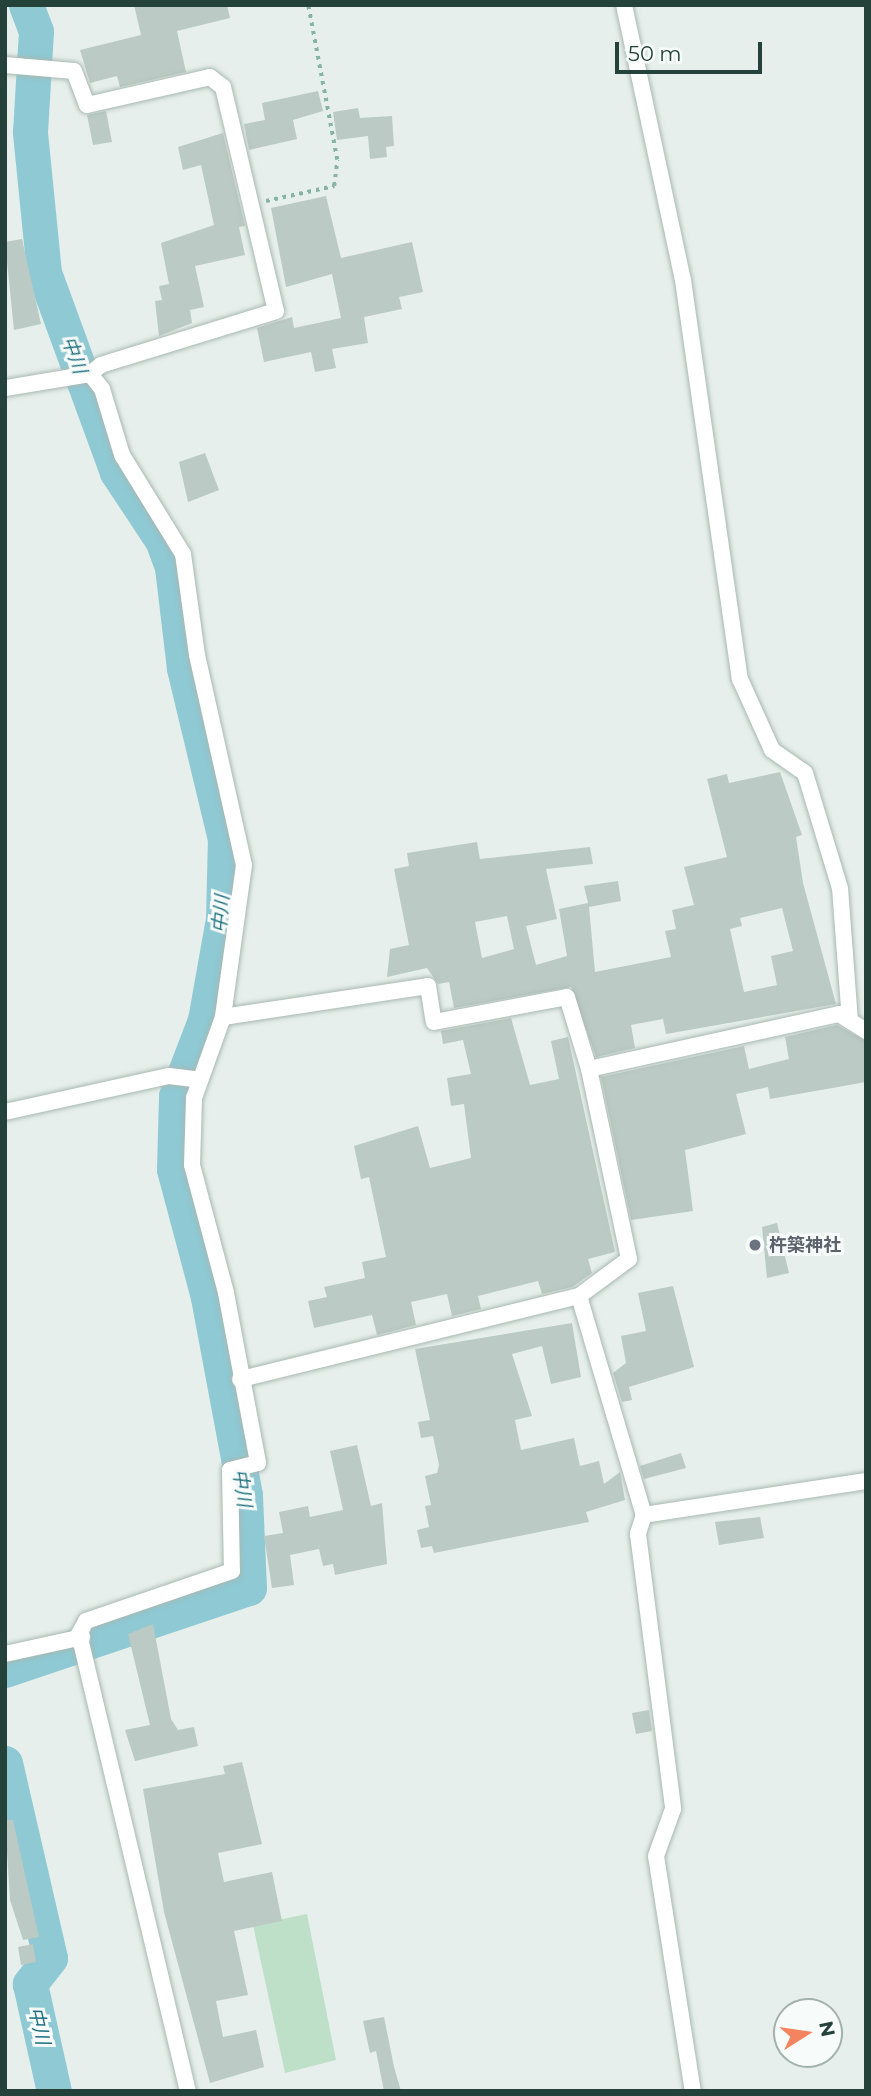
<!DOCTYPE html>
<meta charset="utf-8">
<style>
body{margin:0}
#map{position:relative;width:871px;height:2096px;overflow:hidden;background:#e6efeb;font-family:Montserrat,"Noto Sans JP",sans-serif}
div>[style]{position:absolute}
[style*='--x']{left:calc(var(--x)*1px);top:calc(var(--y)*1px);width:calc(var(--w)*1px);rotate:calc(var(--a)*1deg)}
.green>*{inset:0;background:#bfe0c8}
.river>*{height:35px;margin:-17.5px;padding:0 17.5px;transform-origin:17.5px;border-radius:17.5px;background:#8ec9d4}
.building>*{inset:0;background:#bbcac4}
.path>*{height:3.5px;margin-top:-1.75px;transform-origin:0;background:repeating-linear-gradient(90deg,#86b3a5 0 3.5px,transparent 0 8.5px)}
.roads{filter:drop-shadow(0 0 2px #a8b8b2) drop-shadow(0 0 2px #a8b8b2)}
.street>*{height:16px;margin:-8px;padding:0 8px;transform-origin:8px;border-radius:8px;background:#fff}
.dots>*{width:19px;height:19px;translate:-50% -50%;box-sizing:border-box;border:4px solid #f7fbf9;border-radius:50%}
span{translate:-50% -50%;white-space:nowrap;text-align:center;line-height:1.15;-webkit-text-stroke:6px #f7fbf9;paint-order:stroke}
.worship-label{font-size:18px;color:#5b616d;font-weight:700}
.left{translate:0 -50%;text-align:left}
.water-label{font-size:19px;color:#1c6f80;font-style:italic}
.frame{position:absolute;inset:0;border:7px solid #24423a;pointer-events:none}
.north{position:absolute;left:773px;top:1998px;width:70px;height:70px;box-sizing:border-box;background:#f7fbf9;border:2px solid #a3b1ad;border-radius:50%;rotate:78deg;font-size:19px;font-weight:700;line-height:28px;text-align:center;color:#24423a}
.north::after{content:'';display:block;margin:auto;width:24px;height:32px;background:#f4845f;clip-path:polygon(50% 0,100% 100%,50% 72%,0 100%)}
.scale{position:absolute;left:615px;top:42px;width:147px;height:32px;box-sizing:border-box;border:4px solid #24423a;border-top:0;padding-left:9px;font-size:21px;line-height:24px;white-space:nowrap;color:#24423a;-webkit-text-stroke:5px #f7fbf9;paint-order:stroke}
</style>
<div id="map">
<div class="green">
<i style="clip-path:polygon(307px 1914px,336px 2060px,285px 2073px,253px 1925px)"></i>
</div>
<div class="river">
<i style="--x:5;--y:1670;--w:257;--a:-18.6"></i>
<i style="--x:249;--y:1588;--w:93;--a:-92.5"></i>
<i style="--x:245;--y:1495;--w:201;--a:-100.6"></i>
<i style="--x:208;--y:1297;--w:132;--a:-104.9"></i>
<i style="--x:174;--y:1169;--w:73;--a:-88.4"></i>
<i style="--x:176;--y:1096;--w:81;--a:-69.1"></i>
<i style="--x:205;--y:1020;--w:103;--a:-79.9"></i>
<i style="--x:223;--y:919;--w:80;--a:-88.6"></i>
<i style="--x:225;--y:839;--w:176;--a:-103.5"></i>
<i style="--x:184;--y:668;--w:102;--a:-96.8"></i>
<i style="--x:172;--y:567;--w:29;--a:-110"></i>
<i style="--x:162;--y:540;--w:82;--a:-123.5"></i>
<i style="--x:117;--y:472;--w:212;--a:-110.1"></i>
<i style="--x:44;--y:273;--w:142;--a:-95.7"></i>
<i style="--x:30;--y:132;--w:101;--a:-86.6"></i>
<i style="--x:36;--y:31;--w:28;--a:-111"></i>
<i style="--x:5;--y:1763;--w:200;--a:77"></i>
<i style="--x:50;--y:1958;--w:33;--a:128"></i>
<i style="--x:30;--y:1984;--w:110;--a:77.4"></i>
</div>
<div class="building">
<i style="clip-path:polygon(134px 5px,227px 5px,230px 18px,177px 31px,186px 72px,120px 87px,117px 76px,90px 83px,80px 50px,141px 35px)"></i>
<i style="clip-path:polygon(318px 91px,323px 111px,293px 120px,297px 139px,249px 150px,244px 124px,265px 120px,262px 103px)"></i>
<i style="clip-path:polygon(358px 108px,360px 118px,392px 116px,394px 146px,386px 147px,387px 157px,370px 159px,368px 136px,337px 140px,333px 112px)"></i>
<i style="clip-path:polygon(106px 111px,112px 142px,93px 145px,87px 115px)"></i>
<i style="clip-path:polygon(223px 133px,245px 226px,239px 227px,245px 255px,195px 266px,204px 307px,190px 310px,192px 323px,159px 336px,155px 301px,162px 300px,159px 286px,169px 284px,161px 243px,214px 225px,201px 165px,183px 170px,178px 147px)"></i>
<i style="clip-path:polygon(326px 196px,341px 258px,412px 242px,423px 292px,399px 297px,402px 309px,364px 317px,368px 343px,332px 349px,336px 368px,315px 372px,311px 352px,264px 362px,257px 328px,292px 317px,294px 328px,341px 318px,332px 274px,286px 287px,271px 208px)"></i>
<i style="clip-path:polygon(22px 239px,41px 324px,14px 330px,5px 242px)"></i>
<i style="clip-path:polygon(205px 453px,219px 490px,188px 502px,179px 462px)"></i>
<i style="clip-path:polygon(evenodd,780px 772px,802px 835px,796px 837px,803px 883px,836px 1004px,666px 1034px,663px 1019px,631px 1025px,635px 1048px,596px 1057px,571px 987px,454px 1008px,449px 982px,438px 984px,427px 968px,387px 977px,390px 949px,409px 945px,394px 869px,409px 866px,407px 853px,477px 842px,480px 859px,590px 847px,593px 864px,546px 869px,557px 919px,526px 926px,536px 965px,567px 956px,559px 909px,588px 903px,584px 886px,618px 881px,621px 901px,589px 907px,595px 972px,671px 957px,665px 931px,676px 929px,672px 910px,694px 905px,684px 867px,727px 857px,707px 779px,727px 774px,729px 783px,780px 772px,782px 908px,793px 951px,771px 956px,777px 985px,744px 992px,730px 929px,742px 926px,740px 918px,782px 908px,780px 772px,507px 916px,514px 949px,482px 958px,475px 922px,507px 916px)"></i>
<i style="clip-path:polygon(511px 1018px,530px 1085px,559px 1079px,551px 1041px,568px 1037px,615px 1252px,588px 1259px,592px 1273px,572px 1287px,542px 1294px,538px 1281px,478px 1296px,481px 1309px,452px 1316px,447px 1294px,411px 1302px,416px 1325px,377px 1335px,372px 1315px,314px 1328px,308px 1301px,327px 1297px,324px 1287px,365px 1278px,362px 1262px,386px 1257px,369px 1177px,361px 1179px,354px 1146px,418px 1126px,430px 1168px,471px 1158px,464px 1104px,451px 1106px,447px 1078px,471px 1074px,463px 1040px,443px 1044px,441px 1031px)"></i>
<i style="clip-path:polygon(837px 1025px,866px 1041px,866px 1082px,770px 1099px,768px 1087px,736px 1094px,746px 1134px,685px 1150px,693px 1211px,631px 1220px,601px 1077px,744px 1046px,749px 1069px,789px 1059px,785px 1037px)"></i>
<i style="clip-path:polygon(777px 1223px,789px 1273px,767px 1278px,762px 1227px)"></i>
<i style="clip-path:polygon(673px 1286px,694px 1367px,629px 1387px,632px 1400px,622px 1402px,613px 1373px,626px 1363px,621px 1336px,646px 1331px,638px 1293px)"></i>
<i style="clip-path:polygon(572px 1323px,581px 1377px,551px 1384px,542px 1346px,512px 1354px,532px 1416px,515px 1420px,521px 1450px,574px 1438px,580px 1466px,599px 1461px,604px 1484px,620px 1472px,625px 1500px,586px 1512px,589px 1522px,434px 1553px,432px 1546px,421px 1548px,417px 1530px,429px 1527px,425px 1506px,431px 1505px,425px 1476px,437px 1473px,439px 1465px,433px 1436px,421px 1438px,418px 1422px,430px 1420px,415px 1349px)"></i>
<i style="clip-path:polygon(357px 1445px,371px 1506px,382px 1503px,387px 1564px,335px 1575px,333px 1564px,323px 1566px,319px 1549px,290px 1555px,294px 1585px,272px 1588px,264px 1536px,283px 1533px,279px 1512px,308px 1506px,310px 1517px,343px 1510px,330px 1451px)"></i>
<i style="clip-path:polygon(681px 1453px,686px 1468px,644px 1479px,640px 1466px)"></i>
<i style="clip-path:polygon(760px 1517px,764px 1538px,719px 1545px,715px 1522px)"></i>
<i style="clip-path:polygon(153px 1624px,171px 1719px,178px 1730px,194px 1727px,198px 1746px,135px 1761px,125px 1730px,150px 1725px,128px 1634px)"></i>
<i style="clip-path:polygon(649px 1710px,652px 1731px,636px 1734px,632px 1713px)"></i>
<i style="clip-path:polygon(242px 1762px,262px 1844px,218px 1853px,224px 1882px,272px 1872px,282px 1921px,234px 1931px,248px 1995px,216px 2001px,223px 2037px,256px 2030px,264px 2067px,210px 2083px,164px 1912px,143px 1789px,225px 1774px,223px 1766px)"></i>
<i style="clip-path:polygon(5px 1820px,13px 1820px,39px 1937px,23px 1940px,10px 1900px)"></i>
<i style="clip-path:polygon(33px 1944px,36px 1962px,21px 1965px,18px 1947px)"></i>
<i style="clip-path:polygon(384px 2017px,394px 2067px,401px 2091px,384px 2091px,376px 2051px,370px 2053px,363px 2021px)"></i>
</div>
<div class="path">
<i style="--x:266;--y:201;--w:70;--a:-12.4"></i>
<i style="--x:334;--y:186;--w:26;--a:-83"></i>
<i style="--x:337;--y:160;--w:158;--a:-100.6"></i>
</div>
<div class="roads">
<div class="street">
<i style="--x:624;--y:5;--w:281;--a:77.9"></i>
<i style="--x:683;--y:280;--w:403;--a:81.9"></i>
<i style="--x:740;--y:679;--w:78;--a:65.7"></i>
<i style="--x:772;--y:750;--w:40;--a:34.9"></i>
<i style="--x:805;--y:773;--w:120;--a:73.1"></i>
<i style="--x:840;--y:888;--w:133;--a:85.7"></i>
<i style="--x:5;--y:65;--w:69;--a:5"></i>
<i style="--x:74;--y:71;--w:36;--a:69"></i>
<i style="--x:87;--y:105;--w:126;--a:-12.8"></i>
<i style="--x:210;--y:77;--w:16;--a:38"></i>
<i style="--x:223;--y:87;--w:230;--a:76.7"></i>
<i style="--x:276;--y:311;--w:183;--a:162.9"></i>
<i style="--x:101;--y:365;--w:14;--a:141"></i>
<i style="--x:90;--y:374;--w:86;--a:170.6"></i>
<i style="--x:90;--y:374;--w:19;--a:51"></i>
<i style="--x:102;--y:389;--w:69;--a:73.1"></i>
<i style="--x:122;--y:455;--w:116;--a:58.4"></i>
<i style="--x:183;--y:554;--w:102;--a:82.1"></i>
<i style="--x:197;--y:655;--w:215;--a:77.4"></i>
<i style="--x:244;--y:865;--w:153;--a:97.9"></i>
<i style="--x:223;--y:1017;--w:86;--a:109.7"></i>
<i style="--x:194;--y:1098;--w:67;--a:91.7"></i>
<i style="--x:192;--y:1165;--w:132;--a:75.1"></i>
<i style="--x:226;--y:1293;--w:173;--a:79.3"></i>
<i style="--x:258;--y:1463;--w:29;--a:166"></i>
<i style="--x:230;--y:1470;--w:101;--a:88.9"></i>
<i style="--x:232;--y:1571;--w:154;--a:161.1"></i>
<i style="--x:86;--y:1621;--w:15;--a:118"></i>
<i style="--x:79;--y:1634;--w:470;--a:76.6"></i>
<i style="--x:223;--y:1017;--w:207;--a:-8.6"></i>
<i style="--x:428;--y:986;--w:36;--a:81"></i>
<i style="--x:434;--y:1022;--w:135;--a:-10.6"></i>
<i style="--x:567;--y:997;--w:75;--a:73"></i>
<i style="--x:589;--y:1069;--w:194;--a:78.1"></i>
<i style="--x:629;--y:1259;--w:62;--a:143.5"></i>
<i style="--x:579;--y:1296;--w:349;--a:166.2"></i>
<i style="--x:589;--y:1069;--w:256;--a:-12.4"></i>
<i style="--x:839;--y:1014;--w:32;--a:32"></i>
<i style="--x:5;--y:1112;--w:168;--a:-12.4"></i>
<i style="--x:169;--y:1076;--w:31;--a:7"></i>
<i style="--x:579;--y:1296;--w:228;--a:73.5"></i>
<i style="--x:644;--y:1515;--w:20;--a:108"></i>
<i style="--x:638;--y:1534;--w:277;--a:82.7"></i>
<i style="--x:673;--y:1809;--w:50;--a:109.9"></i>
<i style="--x:656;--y:1856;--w:238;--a:81.1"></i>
<i style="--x:644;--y:1515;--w:225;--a:-8.7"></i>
<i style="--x:5;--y:1654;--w:79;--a:-12.4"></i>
</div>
</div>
<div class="dots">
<i style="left:755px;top:1245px;background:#6b7280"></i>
</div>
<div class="worship-label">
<span class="left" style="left:769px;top:1245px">杵築神社</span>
</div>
<div class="water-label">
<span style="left:74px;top:355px;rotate:70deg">中川</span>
<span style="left:221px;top:914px;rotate:-85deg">中川</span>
<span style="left:242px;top:1488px;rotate:82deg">中川</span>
<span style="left:39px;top:2026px;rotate:77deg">中川</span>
</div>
<div class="frame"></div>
<div class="north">N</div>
<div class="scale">50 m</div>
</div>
